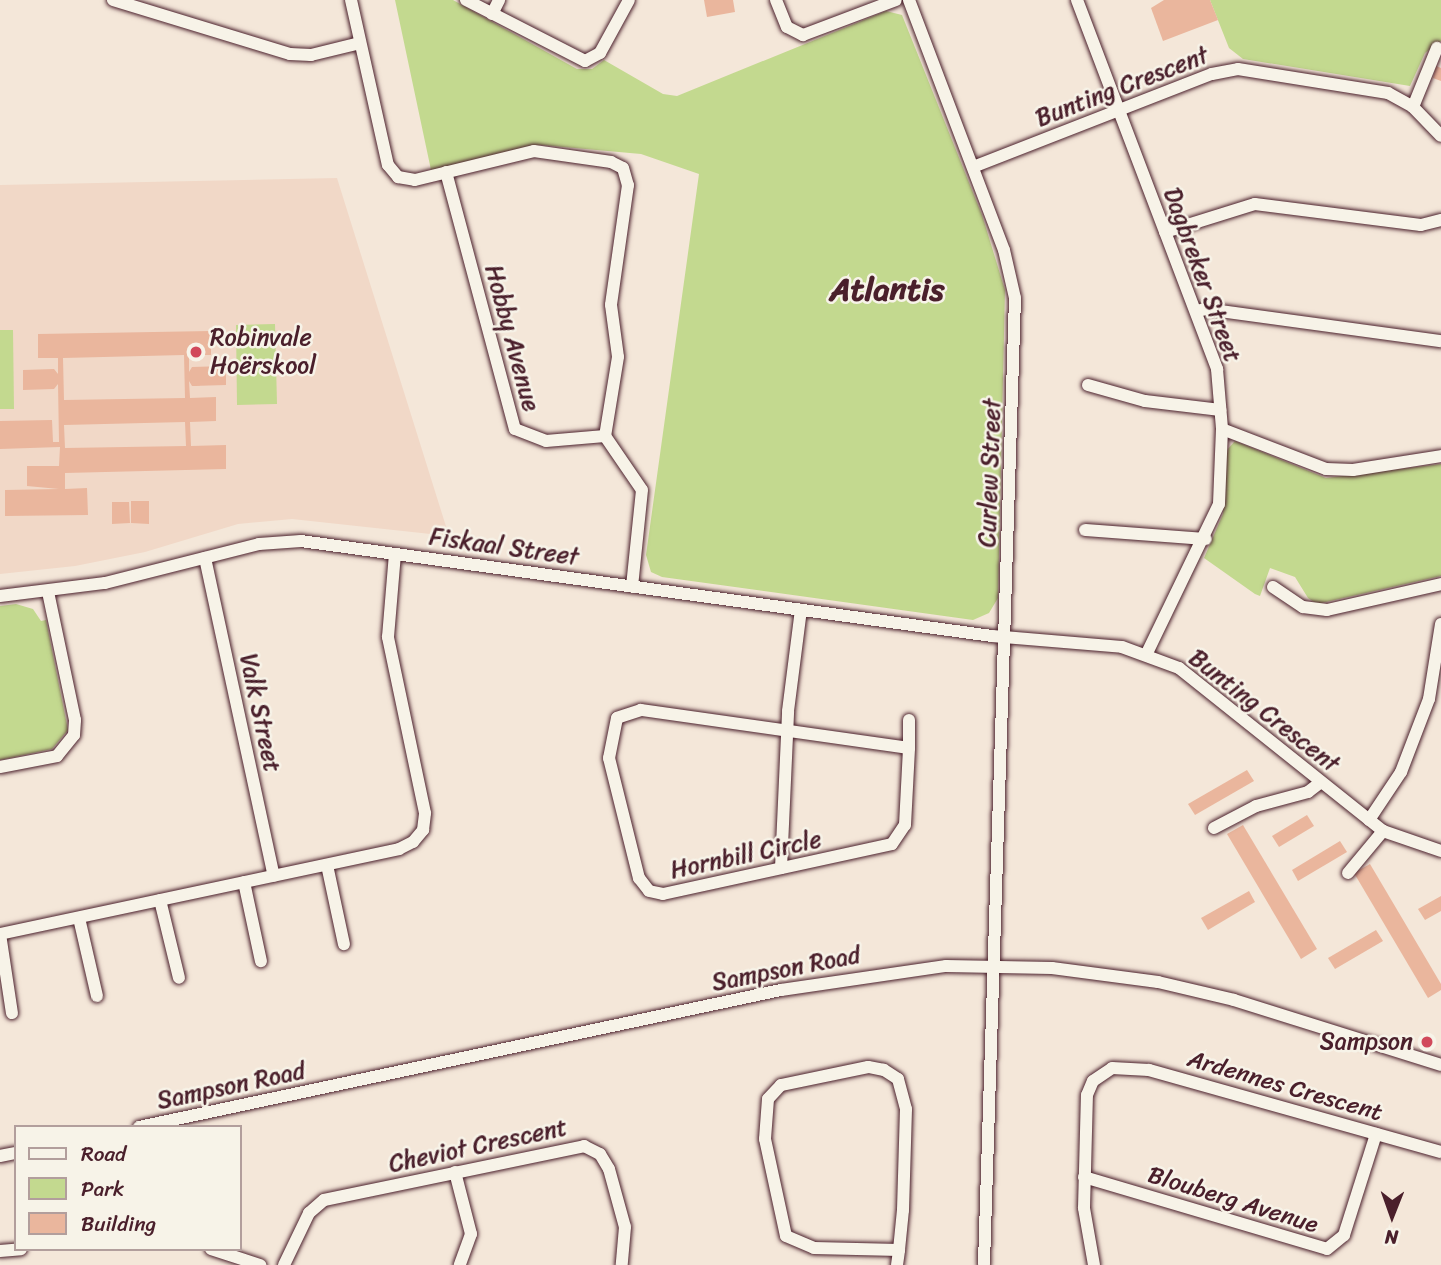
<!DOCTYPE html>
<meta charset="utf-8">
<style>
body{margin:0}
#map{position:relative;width:1441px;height:1265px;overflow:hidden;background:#f4e7d9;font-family:Sriracha,sans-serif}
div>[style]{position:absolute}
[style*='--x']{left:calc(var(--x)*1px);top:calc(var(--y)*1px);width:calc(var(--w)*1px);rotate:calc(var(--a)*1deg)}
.built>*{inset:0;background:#f1d8c7}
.green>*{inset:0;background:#c3d98f}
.building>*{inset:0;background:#eab69d}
.roads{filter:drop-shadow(0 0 2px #4a1f2b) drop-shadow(0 0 2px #4a1f2b)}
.street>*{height:12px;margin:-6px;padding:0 6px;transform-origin:6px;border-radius:6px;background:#f7f3e8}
.dots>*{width:19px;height:19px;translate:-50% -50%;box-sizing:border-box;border:4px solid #f7f3e8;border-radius:50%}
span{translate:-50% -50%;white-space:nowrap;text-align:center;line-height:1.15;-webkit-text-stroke:5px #f7f3e8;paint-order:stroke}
.street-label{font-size:24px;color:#4a1f2b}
.poi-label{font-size:24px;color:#4a1f2b}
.left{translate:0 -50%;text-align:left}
.right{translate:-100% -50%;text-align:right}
.district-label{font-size:32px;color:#4a1f2b;font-weight:700}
.legend{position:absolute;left:14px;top:1125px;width:228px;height:126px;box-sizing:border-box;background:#f7f3e8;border:2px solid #b29e9c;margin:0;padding:9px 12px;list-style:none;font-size:21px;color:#4a1f2b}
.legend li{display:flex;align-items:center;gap:14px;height:35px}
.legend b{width:35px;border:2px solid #b29e9c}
.north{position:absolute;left:1357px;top:1181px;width:70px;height:70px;-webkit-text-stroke:5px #f7f3e8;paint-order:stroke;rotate:181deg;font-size:19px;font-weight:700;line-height:28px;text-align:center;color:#4a1f2b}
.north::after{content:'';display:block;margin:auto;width:24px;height:32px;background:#4a1f2b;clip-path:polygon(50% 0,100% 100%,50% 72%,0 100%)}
</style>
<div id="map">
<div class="built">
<i style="clip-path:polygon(337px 178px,449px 536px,292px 519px,238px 524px,145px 552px,75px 566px,0 574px,0 185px)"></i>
</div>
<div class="green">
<i style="clip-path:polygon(395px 0,453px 0,577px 69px,592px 69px,604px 60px,663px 94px,677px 96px,886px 11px,902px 15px,982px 215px,1005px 290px,998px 598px,989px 613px,973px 620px,662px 577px,651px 572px,646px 555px,699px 174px,641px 154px,541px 145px,431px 170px)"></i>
<i style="clip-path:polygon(1210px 0,1441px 0,1441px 41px,1425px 53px,1410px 86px,1243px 59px,1229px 48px)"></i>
<i style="clip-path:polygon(275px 324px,277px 404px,237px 405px,236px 325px)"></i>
<i style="clip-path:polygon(0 330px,13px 330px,14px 409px,0 409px)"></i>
<i style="clip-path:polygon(1235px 441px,1326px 478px,1441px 464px,1441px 576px,1317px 604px,1308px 598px,1295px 577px,1270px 568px,1260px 596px,1255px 594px,1204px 558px,1223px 514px,1226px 451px)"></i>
<i style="clip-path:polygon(16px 604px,33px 609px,41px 621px,46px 620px,68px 730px,52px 749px,0 760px,0 606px)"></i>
</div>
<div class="building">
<i style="clip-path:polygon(704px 0,733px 0,735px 12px,707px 17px)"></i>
<i style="clip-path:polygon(1164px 0,1210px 0,1218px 20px,1163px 41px,1151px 8px)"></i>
<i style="clip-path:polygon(1436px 66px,1441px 68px,1441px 81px,1433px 78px)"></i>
<i style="clip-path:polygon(evenodd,211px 331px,211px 355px,189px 355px,189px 372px,192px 367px,226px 366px,226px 385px,192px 386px,189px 381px,190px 398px,216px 397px,216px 421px,190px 422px,191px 446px,226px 445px,226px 469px,65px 473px,65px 489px,87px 488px,88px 515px,5px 516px,5px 490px,59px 489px,27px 486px,27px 466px,59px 466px,60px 447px,0 449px,0 421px,52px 420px,53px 442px,59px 442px,58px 384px,54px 389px,23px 390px,23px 370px,54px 369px,58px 374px,58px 358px,38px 358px,38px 334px,211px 331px,184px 355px,185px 398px,64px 400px,63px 358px,184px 355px,211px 331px,185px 422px,186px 446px,65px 448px,64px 425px,185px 422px)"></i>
<i style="clip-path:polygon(131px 501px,149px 501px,149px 524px,131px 523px)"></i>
<i style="clip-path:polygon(112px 502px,129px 502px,130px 523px,112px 524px)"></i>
<i style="clip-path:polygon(1247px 770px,1254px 781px,1195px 815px,1188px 804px)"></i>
<i style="clip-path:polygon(1307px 815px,1314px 826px,1279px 847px,1272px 836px)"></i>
<i style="clip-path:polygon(1243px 825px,1317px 949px,1301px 959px,1227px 834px)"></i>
<i style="clip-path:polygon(1340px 841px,1347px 852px,1298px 881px,1292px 870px)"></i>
<i style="clip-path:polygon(1370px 864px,1441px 984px,1441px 990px,1428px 998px,1354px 873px)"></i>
<i style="clip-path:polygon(1249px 891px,1255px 902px,1208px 930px,1201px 918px)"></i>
<i style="clip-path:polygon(1441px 896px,1441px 911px,1425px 920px,1418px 909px)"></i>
<i style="clip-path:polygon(1376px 930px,1383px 941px,1335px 969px,1328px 958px)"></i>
</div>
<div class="roads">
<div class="street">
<i style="--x:113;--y:0;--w:185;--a:17"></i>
<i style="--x:290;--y:54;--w:21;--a:3"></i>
<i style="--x:311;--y:55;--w:50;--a:-13.8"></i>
<i style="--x:351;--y:0;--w:169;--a:77.4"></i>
<i style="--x:388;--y:165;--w:16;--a:50"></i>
<i style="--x:398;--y:177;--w:17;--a:10"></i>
<i style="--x:415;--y:180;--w:122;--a:-13.7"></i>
<i style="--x:534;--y:151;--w:78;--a:8.1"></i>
<i style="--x:611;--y:162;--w:13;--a:27"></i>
<i style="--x:623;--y:168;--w:18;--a:74"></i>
<i style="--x:628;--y:185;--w:121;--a:98.1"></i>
<i style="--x:611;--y:305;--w:52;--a:82.3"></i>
<i style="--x:618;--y:357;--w:80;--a:99.3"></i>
<i style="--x:466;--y:0;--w:134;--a:27.1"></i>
<i style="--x:585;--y:61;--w:17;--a:-28"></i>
<i style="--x:600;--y:53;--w:60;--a:-61.3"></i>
<i style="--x:776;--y:0;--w:29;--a:68"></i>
<i style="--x:787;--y:27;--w:18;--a:27"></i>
<i style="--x:803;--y:35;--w:99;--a:-20.6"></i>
<i style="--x:909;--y:0;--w:267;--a:69.2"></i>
<i style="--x:1004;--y:250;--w:49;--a:77.1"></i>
<i style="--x:1015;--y:298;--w:967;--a:91.84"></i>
<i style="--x:1077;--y:0;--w:395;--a:69.2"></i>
<i style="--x:1217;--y:369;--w:60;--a:85.2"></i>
<i style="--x:1222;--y:429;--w:75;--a:92.3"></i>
<i style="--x:1219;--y:504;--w:165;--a:115.8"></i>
<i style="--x:492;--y:14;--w:16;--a:-63"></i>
<i style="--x:1413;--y:107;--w:64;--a:-67.9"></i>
<i style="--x:973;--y:167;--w:256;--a:-21.3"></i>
<i style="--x:1212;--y:74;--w:26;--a:-11"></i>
<i style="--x:1238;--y:69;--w:152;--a:9.1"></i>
<i style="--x:1388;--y:93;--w:29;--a:29"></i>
<i style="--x:1413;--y:107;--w:40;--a:46"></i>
<i style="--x:446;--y:172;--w:266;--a:75"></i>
<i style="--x:515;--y:429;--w:33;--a:21"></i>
<i style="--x:546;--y:441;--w:59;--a:-4.8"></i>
<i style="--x:1165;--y:232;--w:94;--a:-17.3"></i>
<i style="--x:1255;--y:204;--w:167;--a:7.2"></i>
<i style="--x:1421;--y:225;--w:21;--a:-14"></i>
<i style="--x:1196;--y:311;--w:10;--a:-11"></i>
<i style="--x:1206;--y:309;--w:237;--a:7.8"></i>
<i style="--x:1088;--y:385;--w:59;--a:15.7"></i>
<i style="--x:1145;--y:401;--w:76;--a:6.8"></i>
<i style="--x:1222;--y:429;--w:111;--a:21"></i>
<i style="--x:1326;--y:469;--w:27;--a:2"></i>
<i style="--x:1353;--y:470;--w:89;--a:-9"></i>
<i style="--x:605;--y:436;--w:65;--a:55.6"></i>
<i style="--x:642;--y:490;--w:97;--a:95.9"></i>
<i style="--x:1085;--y:530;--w:121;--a:4.3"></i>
<i style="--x:205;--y:558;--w:325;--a:77.8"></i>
<i style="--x:1273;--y:587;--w:36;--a:34"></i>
<i style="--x:1303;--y:607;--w:24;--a:7"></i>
<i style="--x:1327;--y:610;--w:117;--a:-12.8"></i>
<i style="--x:0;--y:596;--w:106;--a:-7.1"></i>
<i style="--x:105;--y:583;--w:159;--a:-14.2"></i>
<i style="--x:259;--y:544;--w:42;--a:-4.1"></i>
<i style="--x:301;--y:541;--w:697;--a:7.83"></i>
<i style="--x:992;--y:636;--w:130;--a:4.8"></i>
<i style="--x:1122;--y:647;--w:61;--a:20.2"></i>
<i style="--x:1179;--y:668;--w:261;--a:38.6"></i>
<i style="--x:1383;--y:831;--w:61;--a:19"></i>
<i style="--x:909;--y:748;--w:271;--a:-171.9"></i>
<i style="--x:641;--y:710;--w:25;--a:162"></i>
<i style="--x:617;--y:718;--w:41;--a:101.3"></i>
<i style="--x:609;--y:758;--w:124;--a:76"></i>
<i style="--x:639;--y:878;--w:16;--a:52"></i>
<i style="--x:649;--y:891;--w:14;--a:12"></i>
<i style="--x:663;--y:894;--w:234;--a:-12.3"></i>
<i style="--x:892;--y:844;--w:23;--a:-56"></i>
<i style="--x:905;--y:825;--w:77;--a:-87"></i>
<i style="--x:909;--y:748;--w:28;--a:-90"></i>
<i style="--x:0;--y:767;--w:58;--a:-10.9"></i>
<i style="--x:57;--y:756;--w:27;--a:-51"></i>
<i style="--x:74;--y:735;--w:15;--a:-86"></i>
<i style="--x:75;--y:720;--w:131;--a:-101.9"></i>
<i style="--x:1369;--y:820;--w:58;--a:-56.3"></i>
<i style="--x:1401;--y:772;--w:78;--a:-69"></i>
<i style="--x:1429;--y:699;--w:76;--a:-80.9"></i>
<i style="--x:1214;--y:828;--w:47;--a:-27.6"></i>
<i style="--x:1256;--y:806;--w:54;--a:-15.1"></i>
<i style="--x:1308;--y:792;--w:16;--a:-38"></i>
<i style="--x:327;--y:865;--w:81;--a:77.9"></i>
<i style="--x:781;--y:868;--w:157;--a:-87.4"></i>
<i style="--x:788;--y:711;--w:102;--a:-82.7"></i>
<i style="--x:1348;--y:873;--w:55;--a:-50.2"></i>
<i style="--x:244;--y:882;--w:81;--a:77.9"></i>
<i style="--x:160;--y:900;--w:80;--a:76.3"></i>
<i style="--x:79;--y:918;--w:80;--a:77"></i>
<i style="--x:0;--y:934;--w:408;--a:-12"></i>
<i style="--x:399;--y:849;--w:16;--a:-27"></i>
<i style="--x:413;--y:842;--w:16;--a:-50"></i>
<i style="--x:423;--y:830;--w:17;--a:-83"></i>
<i style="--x:425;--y:813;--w:180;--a:-101.9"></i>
<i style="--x:388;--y:637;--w:83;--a:-85.2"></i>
<i style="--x:0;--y:934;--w:80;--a:81.4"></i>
<i style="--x:139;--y:1127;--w:656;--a:-12.05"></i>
<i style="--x:781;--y:990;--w:167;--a:-8.3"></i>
<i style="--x:946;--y:966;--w:106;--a:1.1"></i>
<i style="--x:1052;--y:968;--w:107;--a:7.5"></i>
<i style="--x:1158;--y:982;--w:78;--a:13.3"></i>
<i style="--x:1234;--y:1000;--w:217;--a:17.4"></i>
<i style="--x:0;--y:1156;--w:16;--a:-11"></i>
<i style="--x:455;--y:1172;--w:64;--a:75.5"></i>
<i style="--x:471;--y:1234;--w:33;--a:110"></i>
<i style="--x:1084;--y:1177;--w:253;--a:16.5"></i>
<i style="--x:1327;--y:1249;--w:22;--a:-39"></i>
<i style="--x:1344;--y:1235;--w:106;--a:-72.4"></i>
<i style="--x:211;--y:1249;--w:52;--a:18.1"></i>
<i style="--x:0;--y:1251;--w:21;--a:-5"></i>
<i style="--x:284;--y:1265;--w:58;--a:-64.3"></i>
<i style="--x:309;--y:1213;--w:20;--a:-41"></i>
<i style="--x:324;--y:1200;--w:266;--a:-11.7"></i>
<i style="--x:584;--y:1146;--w:18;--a:27"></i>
<i style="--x:600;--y:1154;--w:17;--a:59"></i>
<i style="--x:609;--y:1169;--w:60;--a:74.6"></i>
<i style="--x:625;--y:1227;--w:38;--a:95"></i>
<i style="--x:897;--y:1265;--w:15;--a:-82"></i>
<i style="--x:899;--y:1250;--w:40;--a:-84.3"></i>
<i style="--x:903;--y:1210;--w:101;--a:-88.3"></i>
<i style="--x:906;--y:1109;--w:31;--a:-105"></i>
<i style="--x:898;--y:1079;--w:17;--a:-147"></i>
<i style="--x:884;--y:1070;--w:16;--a:-169"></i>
<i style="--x:868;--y:1067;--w:89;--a:168.3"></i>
<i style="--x:781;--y:1085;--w:19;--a:133"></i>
<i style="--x:768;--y:1099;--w:40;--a:94.3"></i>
<i style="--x:765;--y:1139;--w:99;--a:77.8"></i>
<i style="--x:786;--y:1236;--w:30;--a:23"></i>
<i style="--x:814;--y:1248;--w:85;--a:1.3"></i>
<i style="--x:1094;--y:1265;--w:58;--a:-100"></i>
<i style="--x:1084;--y:1208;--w:113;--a:-88.5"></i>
<i style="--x:1087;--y:1095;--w:15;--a:-67"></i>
<i style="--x:1093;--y:1081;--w:23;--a:-34"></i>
<i style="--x:1112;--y:1068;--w:37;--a:3"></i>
<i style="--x:1149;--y:1070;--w:303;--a:15.7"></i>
</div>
</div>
<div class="dots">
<i style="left:196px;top:352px;background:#d1495b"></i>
<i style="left:1427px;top:1042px;background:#d1495b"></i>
</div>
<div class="street-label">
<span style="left:1122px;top:87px;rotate:-21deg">Bunting Crescent</span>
<span style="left:1202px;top:275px;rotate:70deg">Dagbreker Street</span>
<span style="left:512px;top:338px;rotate:75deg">Hobby Avenue</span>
<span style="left:990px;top:473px;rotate:-88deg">Curlew Street</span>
<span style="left:504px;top:547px;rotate:8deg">Fiskaal Street</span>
<span style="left:1264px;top:711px;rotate:38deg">Bunting Crescent</span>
<span style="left:260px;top:713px;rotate:78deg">Valk Street</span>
<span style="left:746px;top:855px;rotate:-12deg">Hornbill Circle</span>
<span style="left:786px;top:969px;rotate:-11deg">Sampson Road</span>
<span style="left:231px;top:1086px;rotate:-12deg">Sampson Road</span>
<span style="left:1285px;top:1086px;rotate:16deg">Ardennes Crescent</span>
<span style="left:478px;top:1146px;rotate:-12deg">Cheviot Crescent</span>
<span style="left:1233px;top:1200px;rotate:17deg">Blouberg Avenue</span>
</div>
<div class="poi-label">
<span class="left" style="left:210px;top:352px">Robinvale<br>Hoërskool</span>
<span class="right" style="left:1413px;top:1042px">Sampson</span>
</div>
<div class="district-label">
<span style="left:887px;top:290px">Atlantis</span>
</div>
<ul class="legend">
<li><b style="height:9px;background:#f7f3e8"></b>Road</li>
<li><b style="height:19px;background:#c3d98f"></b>Park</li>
<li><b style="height:19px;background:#eab69d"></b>Building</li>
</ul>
<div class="north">N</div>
</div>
